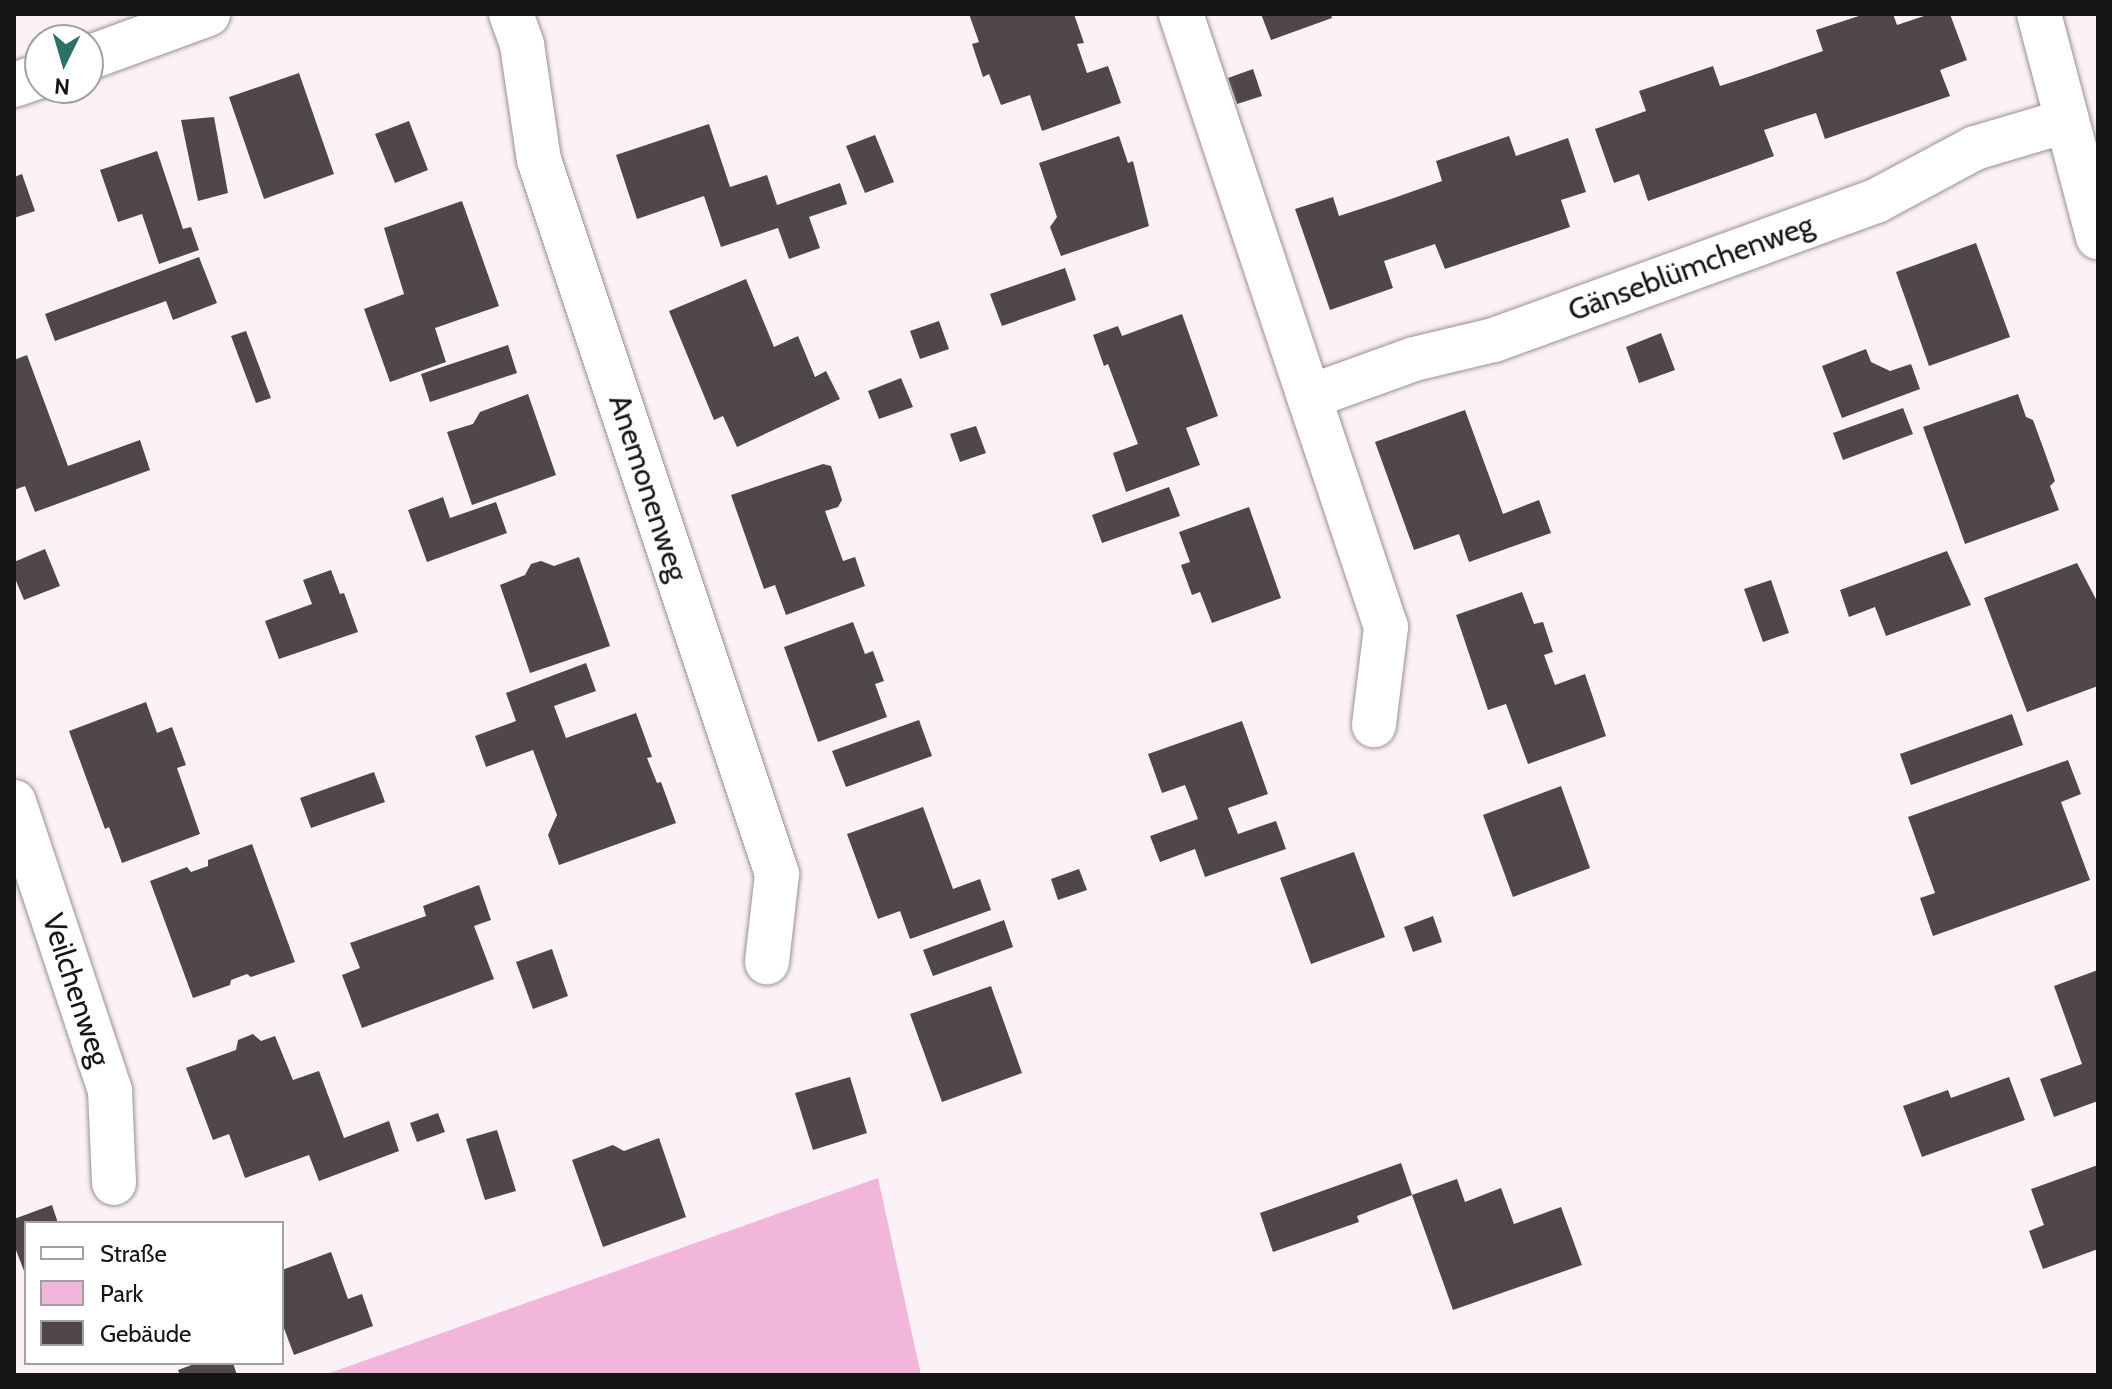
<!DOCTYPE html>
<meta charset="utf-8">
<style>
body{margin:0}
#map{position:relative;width:2112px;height:1389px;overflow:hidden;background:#fcf1f7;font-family:Cabin,sans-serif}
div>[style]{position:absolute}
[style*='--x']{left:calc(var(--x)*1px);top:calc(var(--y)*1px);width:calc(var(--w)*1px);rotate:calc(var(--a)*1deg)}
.green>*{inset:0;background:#f1b6d9}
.building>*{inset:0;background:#4f474c}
.roads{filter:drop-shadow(0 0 2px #998f95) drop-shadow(0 0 2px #998f95)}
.minor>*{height:44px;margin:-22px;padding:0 22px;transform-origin:22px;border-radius:22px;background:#fff}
span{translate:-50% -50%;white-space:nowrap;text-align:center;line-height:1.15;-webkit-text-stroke:8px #fff;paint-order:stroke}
.street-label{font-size:30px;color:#171416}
.frame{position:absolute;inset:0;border:16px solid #171416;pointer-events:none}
.legend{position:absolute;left:24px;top:1221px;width:260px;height:144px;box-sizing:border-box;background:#fff;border:2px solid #a2a1a2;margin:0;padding:10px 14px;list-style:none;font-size:24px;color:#171416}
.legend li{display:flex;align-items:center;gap:16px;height:40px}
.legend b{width:40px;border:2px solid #a2a1a2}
.north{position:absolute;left:24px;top:24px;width:80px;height:80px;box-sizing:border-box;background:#fff;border:2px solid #a2a1a2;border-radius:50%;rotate:185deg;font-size:22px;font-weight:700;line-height:32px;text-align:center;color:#171416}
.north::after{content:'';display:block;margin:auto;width:28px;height:36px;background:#2b7165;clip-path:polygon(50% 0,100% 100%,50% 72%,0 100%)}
</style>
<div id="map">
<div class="green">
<i style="clip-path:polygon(878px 1178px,921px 1375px,324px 1375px)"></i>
</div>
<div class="building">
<i style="clip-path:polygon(969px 14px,1074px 14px,1084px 43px,1077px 44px,1087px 73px,1108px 66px,1121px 103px,1042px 131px,1030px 95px,1001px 105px,989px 74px,983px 77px,972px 44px,979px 42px)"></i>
<i style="clip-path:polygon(1261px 14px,1331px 14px,1332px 18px,1271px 40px)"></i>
<i style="clip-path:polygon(1865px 14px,1893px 14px,1897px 25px,1930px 14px,1950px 14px,1967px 60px,1940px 70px,1950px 96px,1825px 139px,1816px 113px,1791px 121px,1764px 130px,1774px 156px,1648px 201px,1639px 174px,1614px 183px,1595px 129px,1646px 111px,1639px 91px,1713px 66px,1720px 86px,1745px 78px,1823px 51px,1816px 30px)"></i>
<i style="clip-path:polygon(1253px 69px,1262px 96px,1237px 104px,1228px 78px)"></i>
<i style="clip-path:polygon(299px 73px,334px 174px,264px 199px,229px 97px)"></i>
<i style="clip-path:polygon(214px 117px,228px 193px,198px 201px,181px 120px)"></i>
<i style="clip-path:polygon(409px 121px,428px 170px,395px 183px,375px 134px)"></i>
<i style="clip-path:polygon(709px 124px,730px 187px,767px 175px,777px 205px,840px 183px,847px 204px,809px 217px,820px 248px,789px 259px,778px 228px,721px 247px,704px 196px,637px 219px,616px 155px)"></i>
<i style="clip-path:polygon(875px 135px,894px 182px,865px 193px,846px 146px)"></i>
<i style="clip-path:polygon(1119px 136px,1128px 163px,1133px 161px,1149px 226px,1061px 256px,1050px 227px,1057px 217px,1039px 163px)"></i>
<i style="clip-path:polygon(1509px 136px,1516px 156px,1568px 138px,1586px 192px,1561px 200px,1570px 227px,1445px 269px,1435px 244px,1384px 261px,1393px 288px,1330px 310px,1295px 209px,1333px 197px,1339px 216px,1391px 199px,1442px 181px,1436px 161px)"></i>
<i style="clip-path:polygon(157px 151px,183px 229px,191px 227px,199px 250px,159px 264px,142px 214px,118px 222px,100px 170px)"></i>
<i style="clip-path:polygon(22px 174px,35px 211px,14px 218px,14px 177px)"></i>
<i style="clip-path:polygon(462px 201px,499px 306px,435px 328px,446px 362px,390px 382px,364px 309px,404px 294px,384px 228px)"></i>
<i style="clip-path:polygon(1976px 243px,2010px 337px,1929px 366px,1896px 272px)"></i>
<i style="clip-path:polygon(199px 257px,217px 303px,173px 320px,166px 301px,55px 341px,45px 314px)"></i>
<i style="clip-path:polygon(1065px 268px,1076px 300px,1002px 326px,990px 294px)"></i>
<i style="clip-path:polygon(746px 279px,774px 347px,798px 336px,815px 377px,826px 371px,840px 399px,737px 447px,723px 416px,714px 420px,669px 311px)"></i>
<i style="clip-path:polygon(1182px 314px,1218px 416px,1186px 428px,1200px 465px,1126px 492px,1113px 453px,1138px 444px,1108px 364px,1104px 366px,1093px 335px,1118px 326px,1122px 336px)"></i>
<i style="clip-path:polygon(939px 321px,949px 349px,920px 359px,910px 331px)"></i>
<i style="clip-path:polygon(246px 331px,271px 398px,256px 403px,231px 336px)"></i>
<i style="clip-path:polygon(1661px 333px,1675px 370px,1639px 383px,1626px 347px)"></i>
<i style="clip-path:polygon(508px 345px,517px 373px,430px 402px,421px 374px)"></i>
<i style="clip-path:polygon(1866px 349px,1871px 362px,1890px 371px,1911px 364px,1920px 389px,1842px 418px,1822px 366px)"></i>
<i style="clip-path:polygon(27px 355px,68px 466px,140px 440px,150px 470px,35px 512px,25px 486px,14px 490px,14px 360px)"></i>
<i style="clip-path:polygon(901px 378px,913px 407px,879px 419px,868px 391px)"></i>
<i style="clip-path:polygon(528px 394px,556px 475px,472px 505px,447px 432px,473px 424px,480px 412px)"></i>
<i style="clip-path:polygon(2018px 394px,2026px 417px,2033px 420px,2044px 450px,2055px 481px,2050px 486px,2059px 510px,1965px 544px,1923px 427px)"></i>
<i style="clip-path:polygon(1903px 408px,1913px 434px,1843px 460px,1833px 433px)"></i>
<i style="clip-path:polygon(1465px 410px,1503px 514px,1539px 500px,1551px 533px,1469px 562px,1459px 534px,1414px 550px,1375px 442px)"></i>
<i style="clip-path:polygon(976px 426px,986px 453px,960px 462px,950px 434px)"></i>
<i style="clip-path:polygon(823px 464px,831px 466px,842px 500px,838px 507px,825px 511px,843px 561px,855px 557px,865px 586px,786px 615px,775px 585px,764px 589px,731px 495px)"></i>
<i style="clip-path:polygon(1169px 487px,1180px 516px,1102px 543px,1092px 515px)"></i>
<i style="clip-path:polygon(443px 497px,450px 518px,496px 502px,507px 533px,427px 562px,408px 510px)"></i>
<i style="clip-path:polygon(1249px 507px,1281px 598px,1212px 623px,1200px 592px,1192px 595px,1181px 565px,1190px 562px,1179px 532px)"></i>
<i style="clip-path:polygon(45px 549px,60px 586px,24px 600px,14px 576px,14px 562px)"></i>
<i style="clip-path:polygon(1947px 551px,1971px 605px,1886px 636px,1875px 607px,1849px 617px,1840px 590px)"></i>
<i style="clip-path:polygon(579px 557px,610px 646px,530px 673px,500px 585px,525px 575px,531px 564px,541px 561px,554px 566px)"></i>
<i style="clip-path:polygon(2077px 563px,2098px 603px,2098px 686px,2027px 712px,1984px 598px)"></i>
<i style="clip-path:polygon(331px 570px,340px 594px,344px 593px,358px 632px,279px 659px,265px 621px,312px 604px,303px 580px)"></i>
<i style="clip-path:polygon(1771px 580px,1789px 633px,1763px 642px,1744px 589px)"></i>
<i style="clip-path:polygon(1522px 592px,1534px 624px,1543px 622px,1553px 652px,1544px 655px,1555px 685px,1585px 674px,1606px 736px,1528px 764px,1506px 704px,1488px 710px,1456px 615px)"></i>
<i style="clip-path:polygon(853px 622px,865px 654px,873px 651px,884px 681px,875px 684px,887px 717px,818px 742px,784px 647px)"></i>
<i style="clip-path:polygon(586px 663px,596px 691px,554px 706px,566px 738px,636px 713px,652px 757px,647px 758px,657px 783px,661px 782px,676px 823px,559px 865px,548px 835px,557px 815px,533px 750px,486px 767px,475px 736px,516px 721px,506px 693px)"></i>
<i style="clip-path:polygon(146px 702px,157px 733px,172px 727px,186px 765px,177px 768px,200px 834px,122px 863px,109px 827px,105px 829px,69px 731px)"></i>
<i style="clip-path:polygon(2012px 714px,2023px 745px,1911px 785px,1900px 754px)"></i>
<i style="clip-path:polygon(919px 720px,932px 756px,846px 787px,832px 751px)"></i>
<i style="clip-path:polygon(1242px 721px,1268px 794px,1228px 808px,1238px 834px,1276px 821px,1286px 849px,1205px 877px,1195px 849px,1160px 862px,1150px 836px,1198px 819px,1185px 785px,1162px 793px,1148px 754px)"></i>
<i style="clip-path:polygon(2068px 760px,2081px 794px,2061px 802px,2090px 880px,1933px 936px,1920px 898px,1935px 893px,1908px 817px)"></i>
<i style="clip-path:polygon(374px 772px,385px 802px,311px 828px,300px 798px)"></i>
<i style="clip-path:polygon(1561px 786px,1590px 868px,1513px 897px,1483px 815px)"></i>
<i style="clip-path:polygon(923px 807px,953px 889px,980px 879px,991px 910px,910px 939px,900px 911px,878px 919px,847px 834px)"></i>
<i style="clip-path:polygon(252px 844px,295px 962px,251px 977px,247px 974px,231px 980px,230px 985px,193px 998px,150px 881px,187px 867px,191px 872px,208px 866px,208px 860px)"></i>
<i style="clip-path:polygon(1354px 852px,1385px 937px,1311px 964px,1280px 878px)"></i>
<i style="clip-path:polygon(1079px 869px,1087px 890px,1058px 900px,1051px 879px)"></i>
<i style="clip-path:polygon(479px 885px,491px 920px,474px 926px,494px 979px,362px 1028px,342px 975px,360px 968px,350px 943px,426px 916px,423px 906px)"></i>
<i style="clip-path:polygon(1433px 916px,1442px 942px,1413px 952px,1404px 927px)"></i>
<i style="clip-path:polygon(1004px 920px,1013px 947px,933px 976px,923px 950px)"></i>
<i style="clip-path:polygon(552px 949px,568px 996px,533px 1009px,516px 962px)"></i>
<i style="clip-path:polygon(2098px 970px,2098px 1101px,2054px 1117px,2040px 1079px,2082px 1064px,2054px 986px)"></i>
<i style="clip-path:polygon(991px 986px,1022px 1073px,942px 1102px,910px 1014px)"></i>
<i style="clip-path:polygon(253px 1034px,261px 1041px,275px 1036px,293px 1080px,319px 1071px,344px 1138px,389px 1121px,399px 1151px,319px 1181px,309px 1155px,245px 1178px,229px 1134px,213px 1140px,186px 1068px,236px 1050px,238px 1040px)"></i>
<i style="clip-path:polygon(850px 1077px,867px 1133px,813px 1150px,795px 1093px)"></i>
<i style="clip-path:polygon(2009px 1077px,2025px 1120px,1922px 1157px,1903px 1106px,1948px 1090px,1951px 1098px)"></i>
<i style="clip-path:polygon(438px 1113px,445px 1132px,417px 1142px,410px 1123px)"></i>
<i style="clip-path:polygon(497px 1130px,516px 1191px,485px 1200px,466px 1139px)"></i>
<i style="clip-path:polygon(659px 1138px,686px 1217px,603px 1247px,572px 1160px,613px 1145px,624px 1151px)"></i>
<i style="clip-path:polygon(1401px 1163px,1412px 1195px,1357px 1216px,1359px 1222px,1273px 1252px,1260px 1213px)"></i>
<i style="clip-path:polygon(2098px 1165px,2098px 1249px,2043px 1269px,2029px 1231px,2044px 1225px,2031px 1189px)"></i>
<i style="clip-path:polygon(1457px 1179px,1465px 1202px,1501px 1188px,1514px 1224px,1561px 1207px,1582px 1265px,1453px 1310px,1412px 1195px)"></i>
<i style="clip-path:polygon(52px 1205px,58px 1223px,26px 1223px,26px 1276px,14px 1245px,14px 1219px)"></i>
<i style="clip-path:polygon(331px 1252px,348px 1299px,362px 1294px,373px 1326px,294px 1355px,282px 1323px,282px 1270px)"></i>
<i style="clip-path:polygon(197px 1363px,233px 1363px,237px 1375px,180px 1375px,178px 1370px)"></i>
</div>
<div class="roads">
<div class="minor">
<i style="--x:511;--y:14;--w:33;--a:70"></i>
<i style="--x:522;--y:45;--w:116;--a:81.6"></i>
<i style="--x:539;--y:160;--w:753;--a:71.57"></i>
<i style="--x:777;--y:874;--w:89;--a:96.5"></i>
<i style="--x:1181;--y:14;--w:646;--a:71.51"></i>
<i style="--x:1386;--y:627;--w:99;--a:97"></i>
<i style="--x:2039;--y:14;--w:231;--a:75.2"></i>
<i style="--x:88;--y:58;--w:128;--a:-20.1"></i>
<i style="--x:14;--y:85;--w:28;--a:-19"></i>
<i style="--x:1309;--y:397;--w:112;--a:-19.9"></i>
<i style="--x:1414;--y:359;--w:82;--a:-13.4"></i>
<i style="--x:1494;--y:340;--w:407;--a:-20"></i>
<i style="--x:1876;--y:201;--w:112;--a:-28.2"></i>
<i style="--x:1975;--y:148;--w:95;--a:-16.5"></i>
<i style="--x:14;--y:802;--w:305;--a:71.6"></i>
<i style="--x:110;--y:1091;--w:92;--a:87.5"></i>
</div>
</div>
<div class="street-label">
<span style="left:1691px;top:268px;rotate:-20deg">Gänseblümchenweg</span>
<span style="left:648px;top:488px;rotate:72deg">Anemonenweg</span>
<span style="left:76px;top:990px;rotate:72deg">Veilchenweg</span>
</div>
<div class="frame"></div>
<ul class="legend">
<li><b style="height:10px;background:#fff"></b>Straße</li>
<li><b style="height:22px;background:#f1b6d9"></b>Park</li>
<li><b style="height:22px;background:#4f474c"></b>Gebäude</li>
</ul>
<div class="north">N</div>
</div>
